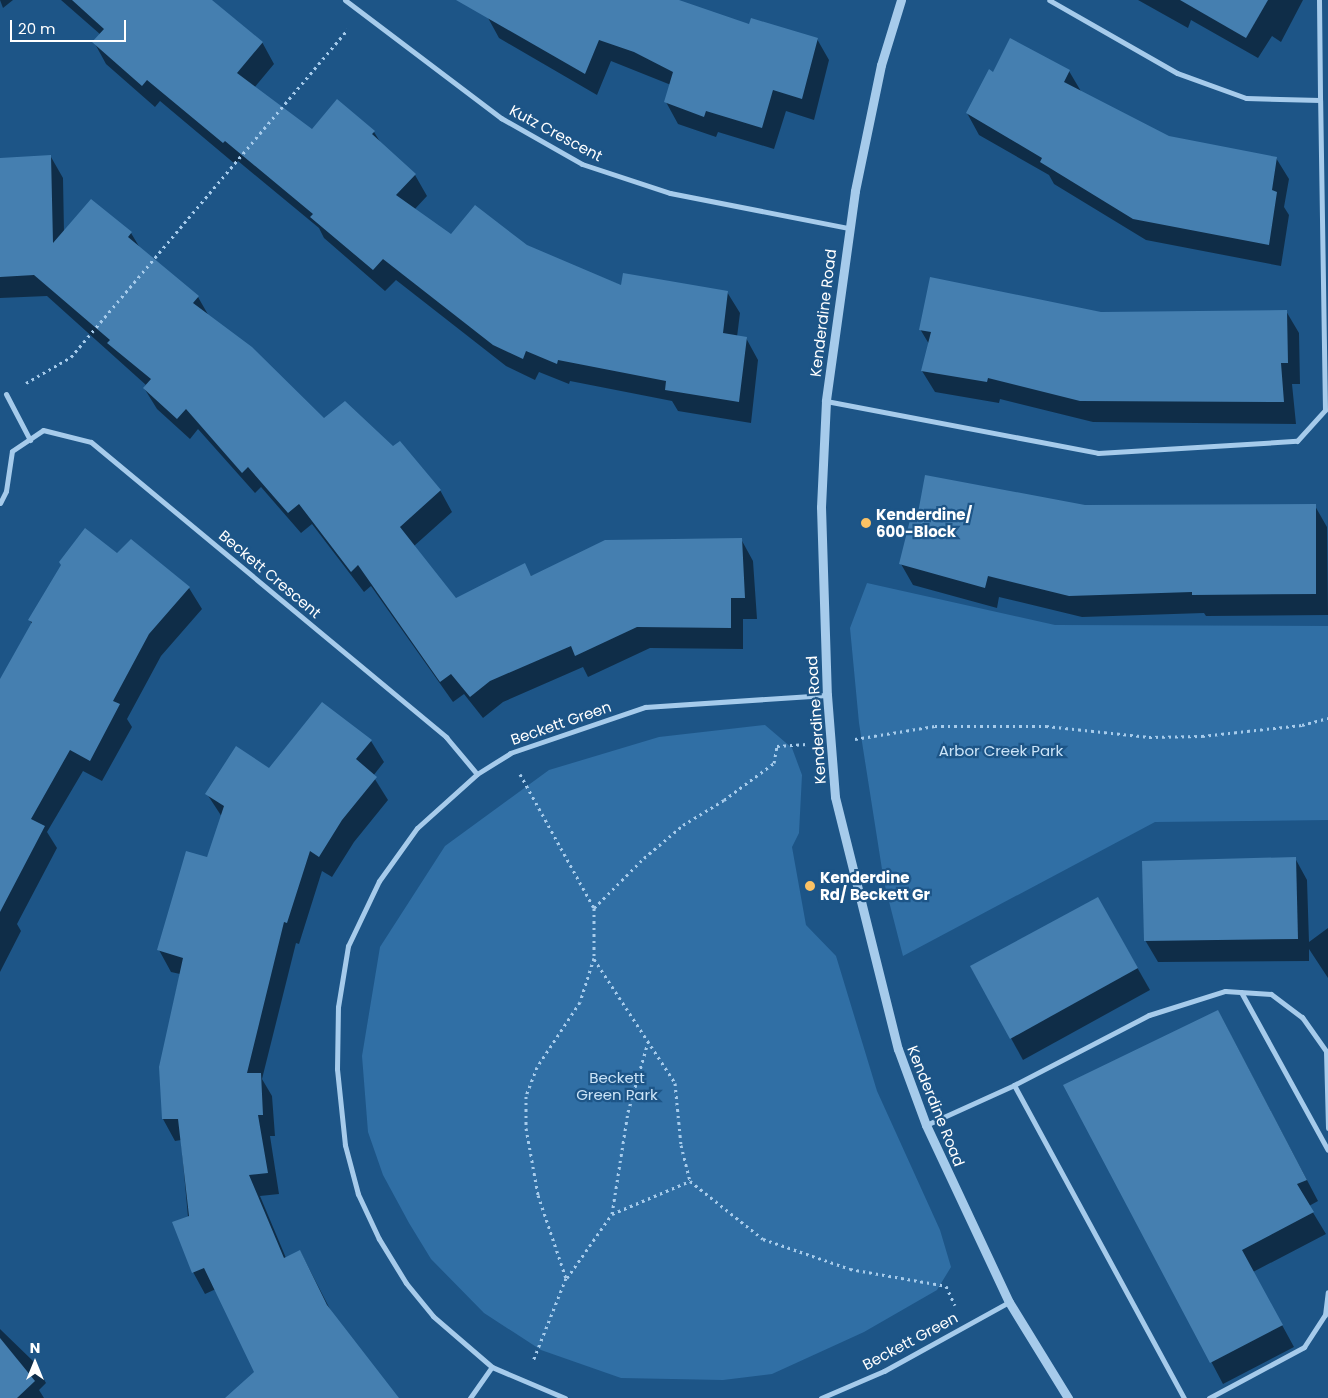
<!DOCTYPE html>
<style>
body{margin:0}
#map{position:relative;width:1328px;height:1398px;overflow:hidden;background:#1d5587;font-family:Poppins,sans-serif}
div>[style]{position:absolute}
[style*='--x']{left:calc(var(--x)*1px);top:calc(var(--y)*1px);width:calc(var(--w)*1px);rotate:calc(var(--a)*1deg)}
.green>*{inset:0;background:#306fa5}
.shadow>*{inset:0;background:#0007}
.building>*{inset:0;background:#457fb0}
.path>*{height:3px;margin-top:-1.5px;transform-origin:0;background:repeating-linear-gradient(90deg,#a6cbeb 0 2.5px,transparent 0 6.5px)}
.minor>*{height:5px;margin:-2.5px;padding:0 2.5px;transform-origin:2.5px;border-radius:2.5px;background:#a6cbeb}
.tertiary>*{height:9px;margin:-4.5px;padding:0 4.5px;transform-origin:4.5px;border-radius:4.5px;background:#a6cbeb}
.dots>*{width:14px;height:14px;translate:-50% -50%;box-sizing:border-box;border:2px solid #1d5587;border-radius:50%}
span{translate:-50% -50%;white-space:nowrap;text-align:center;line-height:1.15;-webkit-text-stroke:4.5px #1d5587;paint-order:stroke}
.street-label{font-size:15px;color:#fff}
.poi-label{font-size:15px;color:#fff;font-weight:700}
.left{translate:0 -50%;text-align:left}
.park-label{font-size:15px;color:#cbe4f8}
.north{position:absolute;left:10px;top:1338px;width:50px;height:50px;-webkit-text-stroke:4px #1d5587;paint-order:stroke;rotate:0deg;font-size:14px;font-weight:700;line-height:20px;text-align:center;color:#fff}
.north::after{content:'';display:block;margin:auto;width:18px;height:22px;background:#fff;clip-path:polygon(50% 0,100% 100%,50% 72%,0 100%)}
.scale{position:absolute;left:10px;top:20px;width:116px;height:22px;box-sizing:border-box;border:2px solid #fff;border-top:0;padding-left:6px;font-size:15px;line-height:18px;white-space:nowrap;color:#fff;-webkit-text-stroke:4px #1d5587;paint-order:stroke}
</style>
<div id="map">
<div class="green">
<i style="clip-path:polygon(867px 583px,1055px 625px,1328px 626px,1328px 820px,1155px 822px,903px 956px,884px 882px,859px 723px,850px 628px)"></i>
<i style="clip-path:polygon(765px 725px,792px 748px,802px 775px,799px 833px,792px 847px,806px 925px,836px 956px,877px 1091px,940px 1230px,951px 1267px,937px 1290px,864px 1332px,772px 1374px,723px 1380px,621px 1378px,541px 1350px,484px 1313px,431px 1259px,409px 1223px,383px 1175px,368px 1132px,362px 1056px,380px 947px,445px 846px,549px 770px,659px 737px)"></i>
</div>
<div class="shadow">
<i style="clip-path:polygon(0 0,13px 0,3px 8px)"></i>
<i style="clip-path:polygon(61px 0,211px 0,262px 42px,274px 64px,254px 88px,312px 131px,337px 101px,374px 132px,382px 145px,415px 175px,427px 196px,414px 210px,451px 236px,526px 246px,622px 286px,727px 292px,740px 313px,737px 337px,746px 338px,758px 360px,751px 423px,678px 411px,672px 401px,570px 381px,569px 384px,539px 372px,535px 380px,506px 366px,396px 280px,385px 291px,324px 238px,319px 228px,238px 161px,235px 164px,160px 101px,155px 107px,106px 64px,94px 42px,101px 35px)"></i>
<i style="clip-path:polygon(496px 0,675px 0,750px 26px,817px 39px,829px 60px,814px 120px,786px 111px,774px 149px,718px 132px,716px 137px,678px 124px,666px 102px,671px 85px,611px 61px,597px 95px,499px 38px,487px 16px)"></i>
<i style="clip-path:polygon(1138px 0,1303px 0,1281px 42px,1272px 36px,1258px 58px,1191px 20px,1188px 28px)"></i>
<i style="clip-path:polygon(1069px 71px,1082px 93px,1169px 138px,1276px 158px,1289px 179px,1284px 207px,1289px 215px,1281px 266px,1146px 240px,1054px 184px,1049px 175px,979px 135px,967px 113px,994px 74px)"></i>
<i style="clip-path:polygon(51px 157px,63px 178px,64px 232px,131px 233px,140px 248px,198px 297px,210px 318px,324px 420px,440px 490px,452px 512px,414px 546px,456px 599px,525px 565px,531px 576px,741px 539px,753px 561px,757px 619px,743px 619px,743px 649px,650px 648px,588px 677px,583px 667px,503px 702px,483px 718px,464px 694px,453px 702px,371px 586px,364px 592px,312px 524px,301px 533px,261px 487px,255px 493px,198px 429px,190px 439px,157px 409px,144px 388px,146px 385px,47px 296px,0 298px,0 159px)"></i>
<i style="clip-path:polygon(1286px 311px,1299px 333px,1300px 384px,1292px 384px,1296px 424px,1093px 422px,1000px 399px,999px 403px,935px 392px,922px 371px,929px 344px,920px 329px,1100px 313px)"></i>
<i style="clip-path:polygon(1085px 506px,1315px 506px,1327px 527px,1328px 615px,1206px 616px,1204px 613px,1082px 617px,999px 597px,997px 608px,913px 585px,901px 564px,919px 515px)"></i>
<i style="clip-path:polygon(131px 540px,189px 588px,202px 609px,161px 656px,127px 719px,132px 727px,102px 781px,83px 771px,47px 832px,57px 848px,17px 924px,21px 931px,0 972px,0 684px,32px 625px,30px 620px,117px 555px)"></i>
<i style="clip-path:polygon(322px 704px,371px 741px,384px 762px,373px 776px,388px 800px,354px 842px,332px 877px,322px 871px,299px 944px,296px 943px,262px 1079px,272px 1096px,275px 1136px,270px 1136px,279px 1194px,260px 1196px,286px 1258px,300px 1251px,332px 1313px,397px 1398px,247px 1398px,255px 1372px,216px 1289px,205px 1294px,193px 1272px,181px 1140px,175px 1141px,163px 1119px,160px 1067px,180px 974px,171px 972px,159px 950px,207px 858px,222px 817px,207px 794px,270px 770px)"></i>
<i style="clip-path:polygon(1295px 858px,1307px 880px,1309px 942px,1328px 928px,1328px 978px,1309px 949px,1309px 961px,1158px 962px,1145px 940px)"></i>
<i style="clip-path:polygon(1098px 899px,1150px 990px,1023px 1060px,972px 967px)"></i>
<i style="clip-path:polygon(1218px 1011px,1318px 1201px,1309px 1206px,1326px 1234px,1253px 1272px,1294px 1347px,1223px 1384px,1065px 1085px)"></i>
<i style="clip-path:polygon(0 1329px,34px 1362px,46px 1383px,39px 1390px,44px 1398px,0 1398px)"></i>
</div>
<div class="building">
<i style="clip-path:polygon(72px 0,212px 0,263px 42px,237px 73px,312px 129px,337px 99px,375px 131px,372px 134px,416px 174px,396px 195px,451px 234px,475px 205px,527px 245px,621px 285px,623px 273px,728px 291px,723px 333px,747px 337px,739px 402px,665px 390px,666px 381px,558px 360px,557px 364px,526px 351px,523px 359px,493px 345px,383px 259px,373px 270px,310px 217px,313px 214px,225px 141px,223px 143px,147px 80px,142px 86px,92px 42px,104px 29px)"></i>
<i style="clip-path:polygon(456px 0,679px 0,749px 24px,751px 18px,818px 38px,802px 99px,773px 90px,762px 128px,706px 111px,704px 117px,664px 102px,673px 72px,634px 52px,599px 40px,585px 74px)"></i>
<i style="clip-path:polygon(1180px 0,1268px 0,1246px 38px)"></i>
<i style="clip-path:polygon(1010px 38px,1070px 70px,1064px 82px,1169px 136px,1277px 157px,1272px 190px,1277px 192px,1269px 245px,1133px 219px,1040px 162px,1042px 158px,966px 113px,989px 69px,993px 72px)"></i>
<i style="clip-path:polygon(51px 155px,53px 243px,91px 199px,132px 232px,128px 237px,199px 296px,193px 303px,252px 347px,324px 418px,345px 401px,393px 446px,400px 441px,441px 490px,400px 527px,456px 598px,525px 563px,531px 576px,605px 540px,742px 538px,745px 598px,731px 598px,731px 628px,637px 627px,575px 656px,571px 646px,490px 681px,470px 697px,451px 674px,440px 682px,358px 565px,351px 572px,299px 504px,288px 513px,248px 467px,242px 473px,186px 409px,177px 419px,143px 388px,151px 379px,107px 343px,110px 340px,34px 275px,0 277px,0 158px)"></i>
<i style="clip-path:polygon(930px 277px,1101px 312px,1287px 310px,1288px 363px,1281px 363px,1284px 402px,1080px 401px,988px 378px,987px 382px,921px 371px,931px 332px,919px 330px)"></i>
<i style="clip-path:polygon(925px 475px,1085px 505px,1316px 504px,1316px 594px,1192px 595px,1192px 592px,1069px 596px,988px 576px,985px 588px,899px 564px,912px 512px,918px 513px)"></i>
<i style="clip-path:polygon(85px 528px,117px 553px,131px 539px,190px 587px,149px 634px,113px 701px,120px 704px,90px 761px,70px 750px,31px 819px,45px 826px,0 912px,0 679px,32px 622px,28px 620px,61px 565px,59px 562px)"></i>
<i style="clip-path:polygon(322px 702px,372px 740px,356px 759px,377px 777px,342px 820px,319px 857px,310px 851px,287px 923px,284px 922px,247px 1073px,261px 1073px,263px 1115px,258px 1115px,268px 1173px,249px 1175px,284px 1258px,300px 1250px,327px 1305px,399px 1398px,225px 1398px,254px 1372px,204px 1268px,192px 1273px,172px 1222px,189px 1216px,178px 1119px,162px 1119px,159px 1067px,183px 958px,157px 950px,186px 851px,207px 857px,224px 806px,205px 794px,236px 746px,269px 768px)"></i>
<i style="clip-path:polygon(1296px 857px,1298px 939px,1144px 941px,1142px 861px)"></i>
<i style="clip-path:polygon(1098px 897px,1138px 968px,1010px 1039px,970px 966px)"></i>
<i style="clip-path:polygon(1218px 1010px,1307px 1180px,1297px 1184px,1314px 1212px,1242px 1250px,1283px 1325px,1210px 1363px,1063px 1085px)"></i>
<i style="clip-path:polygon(0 1338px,35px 1381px,17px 1398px,0 1398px)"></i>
</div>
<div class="path">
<i style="--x:26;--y:383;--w:52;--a:-30"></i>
<i style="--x:71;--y:357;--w:429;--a:-49.8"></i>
<i style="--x:855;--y:739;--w:81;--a:-9.2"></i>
<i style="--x:935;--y:726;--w:111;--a:0"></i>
<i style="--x:1046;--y:726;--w:104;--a:6.1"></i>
<i style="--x:1149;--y:737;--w:53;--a:-1.1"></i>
<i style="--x:1202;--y:736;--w:101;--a:-6.3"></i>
<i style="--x:1302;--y:725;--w:27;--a:-15"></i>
<i style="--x:520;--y:774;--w:153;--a:61.1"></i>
<i style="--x:594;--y:908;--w:50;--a:90"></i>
<i style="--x:594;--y:958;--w:46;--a:107.7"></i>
<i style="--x:580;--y:1002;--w:78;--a:123.5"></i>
<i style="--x:537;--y:1067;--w:31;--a:111"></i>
<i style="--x:526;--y:1096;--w:32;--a:90"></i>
<i style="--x:526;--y:1128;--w:68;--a:79.8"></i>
<i style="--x:538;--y:1195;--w:88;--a:71.4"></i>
<i style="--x:566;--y:1278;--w:89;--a:111.7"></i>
<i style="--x:594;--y:908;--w:71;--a:-45"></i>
<i style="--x:644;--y:858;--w:51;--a:-40.2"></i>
<i style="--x:683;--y:825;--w:48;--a:-31.4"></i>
<i style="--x:724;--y:800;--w:62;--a:-36.5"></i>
<i style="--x:774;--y:763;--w:17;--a:-80"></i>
<i style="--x:777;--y:746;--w:30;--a:-4"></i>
<i style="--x:594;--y:959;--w:148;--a:56.8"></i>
<i style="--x:675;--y:1083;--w:62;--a:84.5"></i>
<i style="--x:681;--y:1145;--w:37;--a:76"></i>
<i style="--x:690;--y:1181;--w:93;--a:38.5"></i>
<i style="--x:763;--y:1239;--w:92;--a:19"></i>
<i style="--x:850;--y:1269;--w:97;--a:10"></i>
<i style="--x:946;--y:1286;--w:21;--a:65"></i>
<i style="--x:612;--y:1214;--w:85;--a:-22.9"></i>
<i style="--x:567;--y:1278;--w:78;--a:-54.9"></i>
<i style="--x:612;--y:1214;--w:103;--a:-81.1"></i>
<i style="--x:628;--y:1112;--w:73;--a:-74.1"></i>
</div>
<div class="minor">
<i style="--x:345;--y:0;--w:196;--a:37.1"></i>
<i style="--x:501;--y:118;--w:93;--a:29.6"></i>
<i style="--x:582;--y:164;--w:93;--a:18.2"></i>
<i style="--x:670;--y:193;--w:181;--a:11.1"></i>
<i style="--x:1319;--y:0;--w:100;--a:89.4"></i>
<i style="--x:6;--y:394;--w:52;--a:62.4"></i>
<i style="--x:826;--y:401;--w:277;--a:10.8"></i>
<i style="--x:1098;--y:453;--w:199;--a:-3.5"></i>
<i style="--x:1297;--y:441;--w:42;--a:-47.9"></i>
<i style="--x:1325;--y:410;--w:310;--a:-90.9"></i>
<i style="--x:1320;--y:100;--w:74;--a:-178.5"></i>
<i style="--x:1246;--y:98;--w:73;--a:-160.1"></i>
<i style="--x:1177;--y:73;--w:147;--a:-150.3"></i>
<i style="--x:0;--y:503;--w:13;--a:-63"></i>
<i style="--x:6;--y:491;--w:40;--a:-81.5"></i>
<i style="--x:12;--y:451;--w:37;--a:-34"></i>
<i style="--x:43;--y:430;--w:49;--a:14"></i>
<i style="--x:91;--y:442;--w:462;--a:39.7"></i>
<i style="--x:446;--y:737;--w:48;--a:50"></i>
<i style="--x:1241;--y:992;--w:180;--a:61.2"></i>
<i style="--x:1014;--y:1085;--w:356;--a:61.5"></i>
<i style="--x:926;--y:1125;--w:97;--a:-24.4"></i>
<i style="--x:1014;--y:1085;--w:152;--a:-27.4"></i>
<i style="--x:1149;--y:1015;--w:80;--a:-17.5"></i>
<i style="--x:1225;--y:991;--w:46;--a:3.7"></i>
<i style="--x:1271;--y:994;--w:39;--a:37"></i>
<i style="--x:1302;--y:1017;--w:42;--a:54.8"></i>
<i style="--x:1326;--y:1051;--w:77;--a:88.5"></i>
<i style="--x:470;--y:1398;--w:38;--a:-55"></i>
<i style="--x:565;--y:1398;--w:79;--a:-157"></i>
<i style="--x:492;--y:1367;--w:78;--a:-139.2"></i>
<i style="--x:433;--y:1316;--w:43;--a:-129.3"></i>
<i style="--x:406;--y:1283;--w:52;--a:-121.5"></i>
<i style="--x:379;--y:1239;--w:50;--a:-115"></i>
<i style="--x:358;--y:1194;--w:51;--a:-104.9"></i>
<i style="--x:345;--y:1145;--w:76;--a:-96"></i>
<i style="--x:337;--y:1069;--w:62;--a:-89.1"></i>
<i style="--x:338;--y:1007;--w:62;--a:-80.7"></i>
<i style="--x:348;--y:946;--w:72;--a:-64.5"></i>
<i style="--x:379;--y:881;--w:65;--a:-54.4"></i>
<i style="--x:417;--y:828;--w:81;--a:-42"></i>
<i style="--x:477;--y:774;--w:39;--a:-32"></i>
<i style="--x:510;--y:753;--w:143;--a:-18.8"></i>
<i style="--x:645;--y:707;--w:182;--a:-3.8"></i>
<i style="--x:821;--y:1398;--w:69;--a:-23.2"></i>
<i style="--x:884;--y:1371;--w:143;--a:-28.9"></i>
<i style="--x:1209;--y:1398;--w:108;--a:-28.2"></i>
<i style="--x:1304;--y:1347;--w:38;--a:-57"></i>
<i style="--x:1325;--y:1315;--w:23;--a:-83"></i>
</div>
<div class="tertiary">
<i style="--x:901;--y:0;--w:68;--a:107.1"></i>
<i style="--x:881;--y:65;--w:129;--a:101.7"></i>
<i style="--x:855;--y:191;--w:212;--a:97.9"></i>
<i style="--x:826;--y:401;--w:106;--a:92.7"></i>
<i style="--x:821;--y:507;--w:188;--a:88.2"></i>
<i style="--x:827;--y:695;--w:102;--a:85.5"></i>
<i style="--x:835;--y:797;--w:260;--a:76"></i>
<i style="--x:898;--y:1049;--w:81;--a:69.8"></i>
<i style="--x:926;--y:1125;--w:195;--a:64.9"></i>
<i style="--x:1009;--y:1302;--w:113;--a:58.4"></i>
</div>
<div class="dots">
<i style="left:866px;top:523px;background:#fbc265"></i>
<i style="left:810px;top:886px;background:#fbc265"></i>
</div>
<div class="street-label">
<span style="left:556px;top:133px;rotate:28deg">Kutz Crescent</span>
<span style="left:823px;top:313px;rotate:-83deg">Kenderdine Road</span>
<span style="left:270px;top:574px;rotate:40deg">Beckett Crescent</span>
<span style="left:816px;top:720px;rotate:-94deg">Kenderdine Road</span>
<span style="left:561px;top:723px;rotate:-19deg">Beckett Green</span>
<span style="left:936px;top:1106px;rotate:68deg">Kenderdine Road</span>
<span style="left:910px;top:1341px;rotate:-28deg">Beckett Green</span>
</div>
<div class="poi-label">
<span class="left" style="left:876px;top:523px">Kenderdine/<br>600-Block</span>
<span class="left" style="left:820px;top:886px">Kenderdine<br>Rd/ Beckett Gr</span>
</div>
<div class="park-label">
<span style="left:1001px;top:751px">Arbor Creek Park</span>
<span style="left:617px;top:1086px">Beckett<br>Green Park</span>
</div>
<div class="north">N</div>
<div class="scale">20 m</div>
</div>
